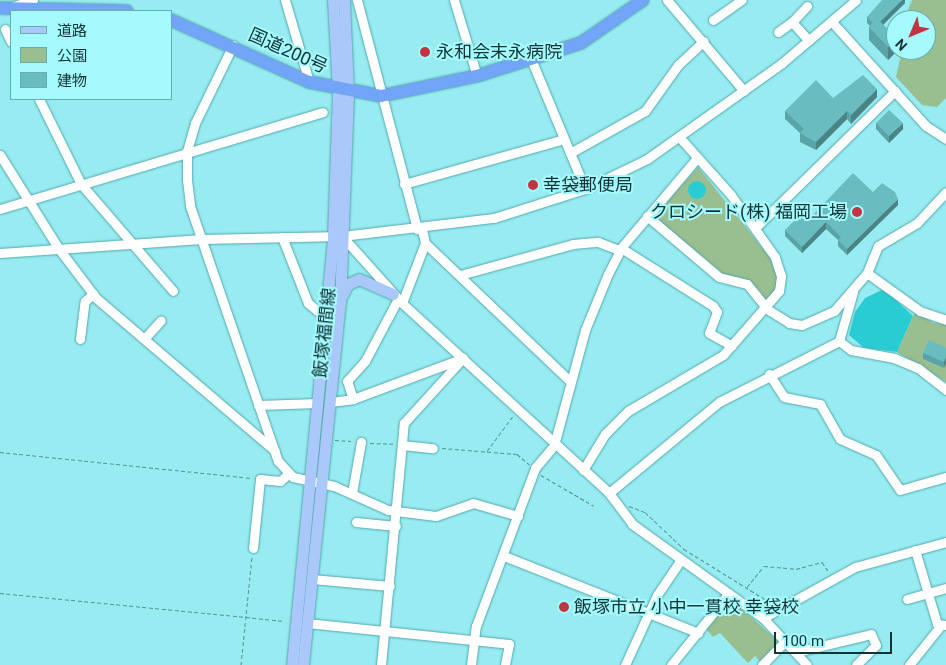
<!DOCTYPE html>
<meta charset="utf-8">
<style>
body{margin:0}
#map{position:relative;width:946px;height:665px;overflow:hidden;background:#97ecf1;font-family:Roboto,"Noto Sans JP",sans-serif}
div>[style]{position:absolute}
[style*='--x']{left:calc(var(--x)*1px);top:calc(var(--y)*1px);width:calc(var(--w)*1px);rotate:calc(var(--a)*1deg)}
.green>*{inset:0;background:#99be90}
.water>*{inset:0;background:#2accd4}
.round{border-radius:50%}
.path>*{height:1px;margin-top:-0.5px;transform-origin:0;background:repeating-linear-gradient(90deg,#549195 0 4px,transparent 0 6.5px)}
.roads{filter:drop-shadow(0 0 1px #53a8ac) drop-shadow(0 0 1px #53a8ac)}
.minor>*{height:9px;margin:-4.5px;padding:0 4.5px;transform-origin:4.5px;border-radius:4.5px;background:#fff}
.major>*{height:11px;margin:-5.5px;padding:0 5.5px;transform-origin:5.5px;border-radius:5.5px;background:#aac8fa}
.highway>*{height:12px;margin:-6px;padding:0 6px;transform-origin:6px;border-radius:6px;background:#72a4f7}
.wall>*{inset:0;background:#5aa3a6}
.shaded-wall>*{inset:0;background:#4a8487}
.building>*{inset:0;background:#69bdc1}
.dots>*{width:14px;height:14px;translate:-50% -50%;box-sizing:border-box;border:2px solid #a5fafe;border-radius:50%}
span{translate:-50% -50%;white-space:nowrap;text-align:center;line-height:1.15;-webkit-text-stroke:4px #a5fafe;paint-order:stroke}
.street-label{font-size:18px;color:#113537}
.poi-label{font-size:18px;color:#113537}
.left{translate:0 -50%;text-align:left}
.right{translate:-100% -50%;text-align:right}
.legend{position:absolute;left:10px;top:10px;width:162px;height:90px;box-sizing:border-box;background:#a5fafe;border:1px solid #6aabae;margin:0;padding:6px 9px;list-style:none;font-size:15px;color:#113537}
.legend li{display:flex;align-items:center;gap:10px;height:25px}
.legend b{width:25px;border:1px solid #6aabae}
.north{position:absolute;left:886px;top:10px;width:50px;height:50px;box-sizing:border-box;background:#a5fafe;border:1px solid #6aabae;border-radius:50%;rotate:225deg;font-size:14px;font-weight:700;line-height:20px;text-align:center;color:#113537}
.north::after{content:'';display:block;margin:auto;width:18px;height:22px;background:#c33342;clip-path:polygon(50% 0,100% 100%,50% 72%,0 100%)}
.scale{position:absolute;left:774px;top:632px;width:118px;height:22px;box-sizing:border-box;border:2px solid #113537;border-top:0;padding-left:6px;font-size:15px;line-height:18px;white-space:nowrap;color:#113537;-webkit-text-stroke:4px #a5fafe;paint-order:stroke}
</style>
<div id="map">
<div class="green">
<i style="clip-path:polygon(912px 0,946px 0,946px 98px,937px 107px,922px 105px,896px 77px,902px 50px,926px 50px,926px 20px,904px 20px)"></i>
<i style="clip-path:polygon(698px 167px,775px 264px,778px 283px,768px 304px,748px 282px,726px 279px,656px 220px,655px 215px)"></i>
<i style="clip-path:polygon(915px 312px,934px 323px,946px 324px,946px 382px,897px 352px)"></i>
<i style="clip-path:polygon(732px 600px,779px 642px,761px 663px,755px 656px,748px 663px,720px 633px,713px 637px,706px 629px)"></i>
</div>
<div class="water">
<i class="round" style="left:688px;top:181px;width:18px;height:18px"></i>
<i style="clip-path:polygon(884px 289px,913px 316px,897px 352px,864px 348px,849px 335px,855px 312px,865px 298px)"></i>
</div>
<div class="path">
<i style="--x:335;--y:440;--w:16;--a:4"></i>
<i style="--x:370;--y:443;--w:24;--a:2"></i>
<i style="--x:442;--y:448;--w:75;--a:4.6"></i>
<i style="--x:517;--y:454;--w:16;--a:40"></i>
<i style="--x:487;--y:451;--w:44;--a:-53.4"></i>
<i style="--x:0;--y:452;--w:253;--a:5.9"></i>
<i style="--x:541;--y:475;--w:61;--a:30.3"></i>
<i style="--x:629;--y:506;--w:17;--a:21"></i>
<i style="--x:645;--y:512;--w:54;--a:43.5"></i>
<i style="--x:684;--y:549;--w:102;--a:31.8"></i>
<i style="--x:747;--y:587;--w:27;--a:-51"></i>
<i style="--x:764;--y:566;--w:32;--a:5"></i>
<i style="--x:796;--y:569;--w:27;--a:-15"></i>
<i style="--x:822;--y:562;--w:11;--a:56"></i>
<i style="--x:0;--y:593;--w:286;--a:5.6"></i>
<i style="--x:241;--y:665;--w:109;--a:-84.2"></i>
</div>
<div class="roads">
<div class="minor">
<i style="--x:285;--y:0;--w:85;--a:73.7"></i>
<i style="--x:357;--y:0;--w:237;--a:75.3"></i>
<i style="--x:454;--y:0;--w:79;--a:73.2"></i>
<i style="--x:667;--y:0;--w:119;--a:49.8"></i>
<i style="--x:14;--y:6;--w:20;--a:-18"></i>
<i style="--x:807;--y:6;--w:22;--a:133"></i>
<i style="--x:792;--y:22;--w:25;--a:48"></i>
<i style="--x:713;--y:20;--w:35;--a:-35"></i>
<i style="--x:832;--y:22;--w:140;--a:47.9"></i>
<i style="--x:926;--y:126;--w:24;--a:33"></i>
<i style="--x:5;--y:29;--w:14;--a:65"></i>
<i style="--x:778;--y:32;--w:17;--a:-36"></i>
<i style="--x:233;--y:45;--w:87;--a:116"></i>
<i style="--x:195;--y:123;--w:29;--a:106"></i>
<i style="--x:187;--y:151;--w:29;--a:90"></i>
<i style="--x:187;--y:180;--w:26;--a:83"></i>
<i style="--x:190;--y:206;--w:270;--a:71"></i>
<i style="--x:278;--y:461;--w:22;--a:47"></i>
<i style="--x:293;--y:477;--w:42;--a:12.4"></i>
<i style="--x:334;--y:486;--w:59;--a:24"></i>
<i style="--x:388;--y:510;--w:48;--a:7.1"></i>
<i style="--x:436;--y:516;--w:39;--a:-19"></i>
<i style="--x:473;--y:503;--w:47;--a:16.1"></i>
<i style="--x:531;--y:59;--w:141;--a:67.4"></i>
<i style="--x:39;--y:99;--w:95;--a:63.7"></i>
<i style="--x:81;--y:184;--w:141;--a:49.3"></i>
<i style="--x:570;--y:153;--w:86;--a:-29.2"></i>
<i style="--x:645;--y:111;--w:57;--a:-54.3"></i>
<i style="--x:678;--y:65;--w:35;--a:-43"></i>
<i style="--x:0;--y:155;--w:111;--a:57.9"></i>
<i style="--x:59;--y:249;--w:61;--a:52.9"></i>
<i style="--x:96;--y:298;--w:235;--a:40.5"></i>
<i style="--x:404;--y:184;--w:166;--a:-15.7"></i>
<i style="--x:0;--y:209;--w:337;--a:-16.7"></i>
<i style="--x:647;--y:216;--w:94;--a:40.3"></i>
<i style="--x:719;--y:277;--w:29;--a:14"></i>
<i style="--x:747;--y:284;--w:32;--a:51"></i>
<i style="--x:767;--y:309;--w:26;--a:32"></i>
<i style="--x:789;--y:323;--w:13;--a:9"></i>
<i style="--x:802;--y:325;--w:35;--a:-24"></i>
<i style="--x:834;--y:311;--w:50;--a:-49"></i>
<i style="--x:867;--y:273;--w:29;--a:-68"></i>
<i style="--x:878;--y:246;--w:45;--a:-30.5"></i>
<i style="--x:917;--y:223;--w:42;--a:-46.9"></i>
<i style="--x:755;--y:228;--w:196;--a:-44.4"></i>
<i style="--x:422;--y:229;--w:14;--a:78"></i>
<i style="--x:425;--y:243;--w:200;--a:43.6"></i>
<i style="--x:342;--y:236;--w:90;--a:48.2"></i>
<i style="--x:402;--y:303;--w:281;--a:42.5"></i>
<i style="--x:609;--y:493;--w:39;--a:53"></i>
<i style="--x:632;--y:524;--w:161;--a:35.7"></i>
<i style="--x:763;--y:618;--w:64;--a:46.9"></i>
<i style="--x:282;--y:237;--w:71;--a:68.5"></i>
<i style="--x:308;--y:303;--w:25;--a:40"></i>
<i style="--x:621;--y:248;--w:109;--a:32.2"></i>
<i style="--x:713;--y:306;--w:7;--a:56"></i>
<i style="--x:717;--y:312;--w:22;--a:111"></i>
<i style="--x:709;--y:333;--w:26;--a:29"></i>
<i style="--x:0;--y:253;--w:202;--a:-4"></i>
<i style="--x:202;--y:239;--w:140;--a:-1.2"></i>
<i style="--x:342;--y:236;--w:153;--a:-6.8"></i>
<i style="--x:494;--y:218;--w:96;--a:-17.7"></i>
<i style="--x:585;--y:189;--w:69;--a:-25.8"></i>
<i style="--x:647;--y:159;--w:166;--a:-35.4"></i>
<i style="--x:782;--y:63;--w:97;--a:-40.4"></i>
<i style="--x:867;--y:273;--w:65;--a:35.6"></i>
<i style="--x:920;--y:311;--w:28;--a:19"></i>
<i style="--x:460;--y:275;--w:117;--a:-15.3"></i>
<i style="--x:573;--y:244;--w:25;--a:-5"></i>
<i style="--x:598;--y:242;--w:22;--a:21"></i>
<i style="--x:402;--y:303;--w:64;--a:-69"></i>
<i style="--x:80;--y:339;--w:38;--a:-83"></i>
<i style="--x:85;--y:301;--w:11;--a:-41"></i>
<i style="--x:144;--y:339;--w:25;--a:-48"></i>
<i style="--x:839;--y:341;--w:15;--a:37"></i>
<i style="--x:851;--y:350;--w:44;--a:10.5"></i>
<i style="--x:894;--y:358;--w:26;--a:23"></i>
<i style="--x:918;--y:368;--w:36;--a:38"></i>
<i style="--x:769;--y:374;--w:27;--a:57"></i>
<i style="--x:784;--y:397;--w:37;--a:11"></i>
<i style="--x:820;--y:404;--w:40;--a:60.3"></i>
<i style="--x:840;--y:439;--w:39;--a:24"></i>
<i style="--x:876;--y:455;--w:42;--a:55.6"></i>
<i style="--x:900;--y:490;--w:48;--a:-15.8"></i>
<i style="--x:353;--y:399;--w:19;--a:-108"></i>
<i style="--x:347;--y:381;--w:27;--a:-48"></i>
<i style="--x:365;--y:361;--w:70;--a:-62"></i>
<i style="--x:330;--y:402;--w:23;--a:-7"></i>
<i style="--x:353;--y:399;--w:117;--a:-20.4"></i>
<i style="--x:258;--y:405;--w:60;--a:-1.9"></i>
<i style="--x:402;--y:445;--w:31;--a:6"></i>
<i style="--x:583;--y:470;--w:42;--a:-58.6"></i>
<i style="--x:605;--y:434;--w:33;--a:-45"></i>
<i style="--x:628;--y:411;--w:110;--a:-30.5"></i>
<i style="--x:723;--y:355;--w:85;--a:-48.8"></i>
<i style="--x:779;--y:291;--w:15;--a:-82"></i>
<i style="--x:781;--y:276;--w:20;--a:-108"></i>
<i style="--x:775;--y:257;--w:76;--a:-125.4"></i>
<i style="--x:731;--y:195;--w:75;--a:-131.8"></i>
<i style="--x:352;--y:493;--w:52;--a:-80"></i>
<i style="--x:609;--y:493;--w:143;--a:-39.6"></i>
<i style="--x:719;--y:402;--w:135;--a:-26.9"></i>
<i style="--x:839;--y:341;--w:51;--a:-74.1"></i>
<i style="--x:356;--y:522;--w:40;--a:5.7"></i>
<i style="--x:253;--y:548;--w:69;--a:-84.2"></i>
<i style="--x:260;--y:479;--w:20;--a:6"></i>
<i style="--x:280;--y:481;--w:11;--a:-41"></i>
<i style="--x:915;--y:550;--w:77;--a:73.4"></i>
<i style="--x:937;--y:624;--w:9;--a:6"></i>
<i style="--x:504;--y:556;--w:209;--a:21.6"></i>
<i style="--x:312;--y:579;--w:78;--a:5.1"></i>
<i style="--x:907;--y:599;--w:41;--a:-15.8"></i>
<i style="--x:763;--y:618;--w:105;--a:-29"></i>
<i style="--x:855;--y:567;--w:94;--a:-15.4"></i>
<i style="--x:307;--y:623;--w:203;--a:5.9"></i>
<i style="--x:509;--y:644;--w:21;--a:101"></i>
<i style="--x:796;--y:652;--w:77;--a:-13.5"></i>
<i style="--x:871;--y:634;--w:12;--a:66"></i>
<i style="--x:876;--y:645;--w:28;--a:135"></i>
<i style="--x:381;--y:665;--w:243;--a:-84.6"></i>
<i style="--x:404;--y:423;--w:88;--a:-47.8"></i>
<i style="--x:471;--y:665;--w:39;--a:-83"></i>
<i style="--x:476;--y:626;--w:169;--a:-69.5"></i>
<i style="--x:535;--y:468;--w:30;--a:-50"></i>
<i style="--x:554;--y:445;--w:119;--a:-74.9"></i>
<i style="--x:585;--y:330;--w:61;--a:-67.7"></i>
<i style="--x:608;--y:274;--w:29;--a:-63"></i>
<i style="--x:621;--y:248;--w:118;--a:-49.8"></i>
<i style="--x:625;--y:665;--w:77;--a:-65.4"></i>
<i style="--x:657;--y:595;--w:41;--a:-55.9"></i>
<i style="--x:671;--y:665;--w:92;--a:-51.1"></i>
<i style="--x:762;--y:665;--w:35;--a:-46"></i>
<i style="--x:909;--y:665;--w:51;--a:-51.3"></i>
</div>
<div class="major">
<i style="--x:341;--y:297;--w:15;--a:-62"></i>
<i style="--x:348;--y:284;--w:12;--a:-24"></i>
<i style="--x:359;--y:279;--w:37;--a:24"></i>
<i style="--x:292;--y:665;--w:431;--a:-84.5"></i>
<i style="--x:333;--y:236;--w:146;--a:-88"></i>
<i style="--x:338;--y:90;--w:90;--a:-93.2"></i>
<i style="--x:303;--y:665;--w:364;--a:-84.2"></i>
<i style="--x:340;--y:303;--w:211;--a:-87.8"></i>
<i style="--x:348;--y:92;--w:92;--a:-92.5"></i>
</div>
<div class="highway">
<i style="--x:0;--y:8;--w:127;--a:1.4"></i>
<i style="--x:171;--y:20;--w:151;--a:24.2"></i>
<i style="--x:309;--y:82;--w:73;--a:11"></i>
<i style="--x:381;--y:96;--w:98;--a:-11.8"></i>
<i style="--x:477;--y:76;--w:109;--a:-17.6"></i>
<i style="--x:581;--y:43;--w:75;--a:-34.7"></i>
</div>
</div>
<div class="wall">
<i style="clip-path:polygon(905px 0,905px 3px,883px 24px,897px 50px,897px 51px,888px 60px,869px 40px,869px 27px,870px 26px,867px 23px,867px 17px)"></i>
<i style="clip-path:polygon(877px 97px,851px 124px,847px 119px,816px 150px,800px 142px,800px 133px,785px 119px,785px 111px,833px 98px)"></i>
<i style="clip-path:polygon(876px 123px,903px 129px,889px 143px,876px 129px)"></i>
<i style="clip-path:polygon(873px 192px,898px 205px,847px 255px,838px 246px,838px 240px,826px 229px,802px 253px,785px 236px,785px 230px,812px 216px)"></i>
<i style="clip-path:polygon(946px 348px,944px 368px,923px 359px,923px 353px)"></i>
</div>
<div class="shaded-wall">
<i style="clip-path:polygon(902px 0,905px 0,905px 3px,876px 32px,876px 26px)"></i>
<i style="clip-path:polygon(896px 39px,896px 50px,897px 50px,897px 51px,888px 60px,888px 47px)"></i>
<i style="clip-path:polygon(877px 89px,877px 97px,851px 124px,851px 115px)"></i>
<i style="clip-path:polygon(847px 111px,847px 119px,816px 150px,816px 142px)"></i>
<i style="clip-path:polygon(903px 123px,903px 129px,889px 143px,889px 136px)"></i>
<i style="clip-path:polygon(898px 199px,898px 205px,847px 255px,847px 249px)"></i>
<i style="clip-path:polygon(826px 222px,826px 229px,802px 253px,802px 247px)"></i>
<i style="clip-path:polygon(946px 356px,946px 363px,944px 368px,944px 362px)"></i>
</div>
<div class="building">
<i style="clip-path:polygon(882px 0,902px 0,880px 22px,877px 18px,873px 23px,867px 17px)"></i>
<i style="clip-path:polygon(877px 18px,896px 38px,896px 39px,888px 47px,869px 27px)"></i>
<i style="clip-path:polygon(863px 75px,877px 89px,851px 115px,847px 111px,816px 142px,800px 133px,804px 129px,785px 111px,816px 80px,833px 98px)"></i>
<i style="clip-path:polygon(889px 110px,903px 123px,889px 136px,876px 123px)"></i>
<i style="clip-path:polygon(853px 173px,873px 192px,882px 183px,895px 192px,898px 199px,847px 249px,838px 240px,841px 237px,826px 222px,802px 247px,785px 230px,805px 210px,812px 216px)"></i>
<i style="clip-path:polygon(929px 340px,946px 348px,946px 356px,944px 362px,923px 353px)"></i>
</div>
<div class="dots">
<i style="left:425px;top:52px;background:#c33342"></i>
<i style="left:533px;top:185px;background:#c33342"></i>
<i style="left:857px;top:212px;background:#c33342"></i>
<i style="left:564px;top:607px;background:#c33342"></i>
</div>
<div class="street-label">
<span style="left:288px;top:51px;rotate:24deg">国道200号</span>
<span style="left:325px;top:333px;rotate:-84deg">飯塚福間線</span>
</div>
<div class="poi-label">
<span class="left" style="left:436px;top:52px">永和会末永病院</span>
<span class="left" style="left:543px;top:185px">幸袋郵便局</span>
<span class="right" style="left:847px;top:212px">クロシード(株) 福岡工場</span>
<span class="left" style="left:574px;top:607px">飯塚市立 小中一貫校 幸袋校</span>
</div>
<ul class="legend">
<li><b style="height:6px;background:#aac8fa"></b>道路</li>
<li><b style="height:14px;background:#99be90"></b>公園</li>
<li><b style="height:14px;background:#69bdc1"></b>建物</li>
</ul>
<div class="north">N</div>
<div class="scale">100 m</div>
</div>
